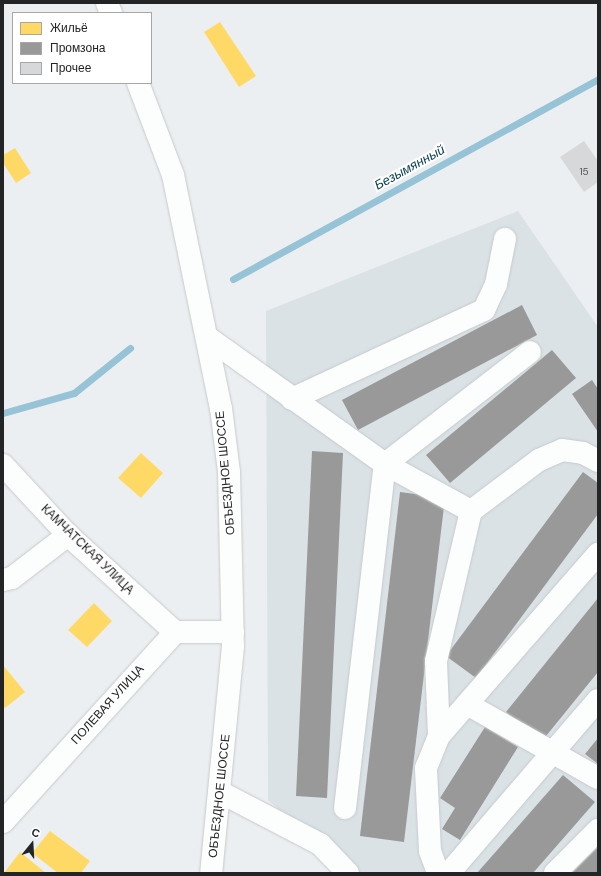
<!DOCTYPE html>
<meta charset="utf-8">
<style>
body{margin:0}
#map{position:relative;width:601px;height:876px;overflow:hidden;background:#eceff1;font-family:"DM Sans",sans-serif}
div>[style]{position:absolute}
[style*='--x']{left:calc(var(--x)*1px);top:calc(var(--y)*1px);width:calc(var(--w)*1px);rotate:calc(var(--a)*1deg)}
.built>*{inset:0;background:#dae2e6}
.homes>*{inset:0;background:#ffd966}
.industry>*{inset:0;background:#999}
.stream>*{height:7px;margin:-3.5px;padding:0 3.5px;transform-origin:3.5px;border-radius:3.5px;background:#97c3d6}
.building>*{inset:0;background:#d6d8d9}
.roads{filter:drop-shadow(0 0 1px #c7c9cb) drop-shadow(0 0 1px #c7c9cb)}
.minor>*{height:22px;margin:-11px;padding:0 11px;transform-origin:11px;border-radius:11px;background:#fcfdfd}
span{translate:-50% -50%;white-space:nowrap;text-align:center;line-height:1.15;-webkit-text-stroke:4px #fff;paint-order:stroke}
.number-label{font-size:10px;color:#515253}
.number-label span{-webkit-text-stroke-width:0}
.street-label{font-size:12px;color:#232425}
.water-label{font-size:13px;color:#094053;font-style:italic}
.frame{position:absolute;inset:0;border:4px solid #232425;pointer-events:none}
.legend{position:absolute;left:12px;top:12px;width:140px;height:72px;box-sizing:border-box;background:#fff;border:1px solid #a7a7a8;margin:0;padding:5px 7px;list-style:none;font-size:12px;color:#232425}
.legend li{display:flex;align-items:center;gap:8px;height:20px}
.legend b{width:20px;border:1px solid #a7a7a8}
.north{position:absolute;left:12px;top:824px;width:40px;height:40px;-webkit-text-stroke:3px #fff;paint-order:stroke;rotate:18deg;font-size:11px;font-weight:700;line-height:16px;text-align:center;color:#232425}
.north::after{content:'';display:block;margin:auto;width:14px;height:18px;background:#232425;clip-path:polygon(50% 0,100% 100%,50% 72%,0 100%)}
</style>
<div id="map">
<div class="built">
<i style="clip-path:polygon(518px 211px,598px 327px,598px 873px,349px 873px,268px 800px,266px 311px)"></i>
</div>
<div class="homes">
<i style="clip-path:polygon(220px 22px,256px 76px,239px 87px,204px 32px)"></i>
<i style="clip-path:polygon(15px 148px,31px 173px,16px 183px,3px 163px,3px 155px)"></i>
<i style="clip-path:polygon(141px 453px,163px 473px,141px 498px,118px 478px)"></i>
<i style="clip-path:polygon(94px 603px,112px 621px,87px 647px,68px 630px)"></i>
<i style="clip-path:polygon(3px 665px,25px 692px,5px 708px,3px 706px)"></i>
<i style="clip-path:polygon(50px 831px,90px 861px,81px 873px,58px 873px,32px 853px)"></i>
<i style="clip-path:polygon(20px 852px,46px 873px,4px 873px)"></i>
</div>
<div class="industry">
<i style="clip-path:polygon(522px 305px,537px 335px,358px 430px,342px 400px)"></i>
<i style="clip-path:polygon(552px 350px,576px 378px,450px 483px,426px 455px)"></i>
<i style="clip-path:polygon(592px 380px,598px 389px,598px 432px,572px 394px)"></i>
<i style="clip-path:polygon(312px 451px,343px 453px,327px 798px,296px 796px)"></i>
<i style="clip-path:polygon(583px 472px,598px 483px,598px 514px,476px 678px,446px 656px)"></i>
<i style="clip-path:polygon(400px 492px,445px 498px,404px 842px,360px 836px)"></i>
<i style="clip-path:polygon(598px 598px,598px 672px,542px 741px,506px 712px)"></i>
<i style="clip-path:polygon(485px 727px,518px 747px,460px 840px,442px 829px,455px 808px,440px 798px)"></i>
<i style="clip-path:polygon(598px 738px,598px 764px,585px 754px)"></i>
<i style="clip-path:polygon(563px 775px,595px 802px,533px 873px,477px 873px)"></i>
<i style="clip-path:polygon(598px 847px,598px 873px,572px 873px)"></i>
</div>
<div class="stream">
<i style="--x:233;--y:279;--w:416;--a:-28.7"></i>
<i style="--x:3;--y:413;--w:74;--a:-15.7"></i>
<i style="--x:74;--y:393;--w:72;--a:-38.8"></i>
</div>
<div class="building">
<i style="clip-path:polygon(584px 141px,598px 161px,598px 182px,584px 192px,560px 157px)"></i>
</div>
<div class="roads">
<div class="minor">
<i style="--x:107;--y:3;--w:11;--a:68"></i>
<i style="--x:138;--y:83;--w:98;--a:69.2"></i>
<i style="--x:173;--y:175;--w:238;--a:78.4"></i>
<i style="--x:221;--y:408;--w:64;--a:82.9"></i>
<i style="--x:229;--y:472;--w:174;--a:88.7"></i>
<i style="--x:233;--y:646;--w:228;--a:95.5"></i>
<i style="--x:207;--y:337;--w:219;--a:35.5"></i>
<i style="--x:385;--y:464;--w:98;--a:28.7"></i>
<i style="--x:292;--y:399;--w:212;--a:-24.9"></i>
<i style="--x:484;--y:310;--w:29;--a:-65"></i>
<i style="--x:496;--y:284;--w:46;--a:-78.7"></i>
<i style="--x:3;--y:465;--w:96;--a:47.1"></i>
<i style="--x:68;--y:535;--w:144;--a:42.2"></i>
<i style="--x:3;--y:580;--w:9;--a:-13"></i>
<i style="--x:12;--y:578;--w:71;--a:-37.5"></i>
<i style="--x:467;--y:704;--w:150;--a:29.5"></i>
<i style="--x:439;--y:736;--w:242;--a:-48.9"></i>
<i style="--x:220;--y:792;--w:113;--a:27.5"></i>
<i style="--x:320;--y:844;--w:40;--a:46"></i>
<i style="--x:345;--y:808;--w:346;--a:-83.4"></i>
<i style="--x:385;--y:464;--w:183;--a:-37.7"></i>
<i style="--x:3;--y:822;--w:256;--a:-47.8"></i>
<i style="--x:175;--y:632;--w:58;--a:0"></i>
<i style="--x:438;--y:873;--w:23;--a:-110"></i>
<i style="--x:430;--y:851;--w:83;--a:-92.8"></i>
<i style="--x:426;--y:768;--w:35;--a:-68"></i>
<i style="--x:439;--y:736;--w:75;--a:-92.3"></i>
<i style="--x:436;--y:661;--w:154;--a:-76.9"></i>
<i style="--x:471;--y:511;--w:85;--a:-36.9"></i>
<i style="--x:539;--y:460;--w:25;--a:-23"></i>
<i style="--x:562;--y:450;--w:21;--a:8"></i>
<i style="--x:583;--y:453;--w:17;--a:28"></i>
<i style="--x:449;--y:873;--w:228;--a:-49.3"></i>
<i style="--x:555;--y:873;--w:61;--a:-45"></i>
</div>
</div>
<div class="number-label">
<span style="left:584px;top:172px">15</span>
</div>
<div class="street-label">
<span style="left:226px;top:473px;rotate:-95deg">ОБЪЕЗДНОЕ ШОССЕ</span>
<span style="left:87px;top:550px;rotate:44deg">КАМЧАТСКАЯ УЛИЦА</span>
<span style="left:108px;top:705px;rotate:-48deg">ПОЛЕВАЯ УЛИЦА</span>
<span style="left:220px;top:796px;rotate:-84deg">ОБЪЕЗДНОЕ ШОССЕ</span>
</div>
<div class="water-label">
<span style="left:410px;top:168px;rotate:-29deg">Безымянный</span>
</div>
<div class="frame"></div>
<ul class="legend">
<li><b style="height:11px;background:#ffd966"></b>Жильё</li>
<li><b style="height:11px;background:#999"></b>Промзона</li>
<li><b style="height:11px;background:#d6d8d9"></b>Прочее</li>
</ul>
<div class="north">С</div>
</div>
